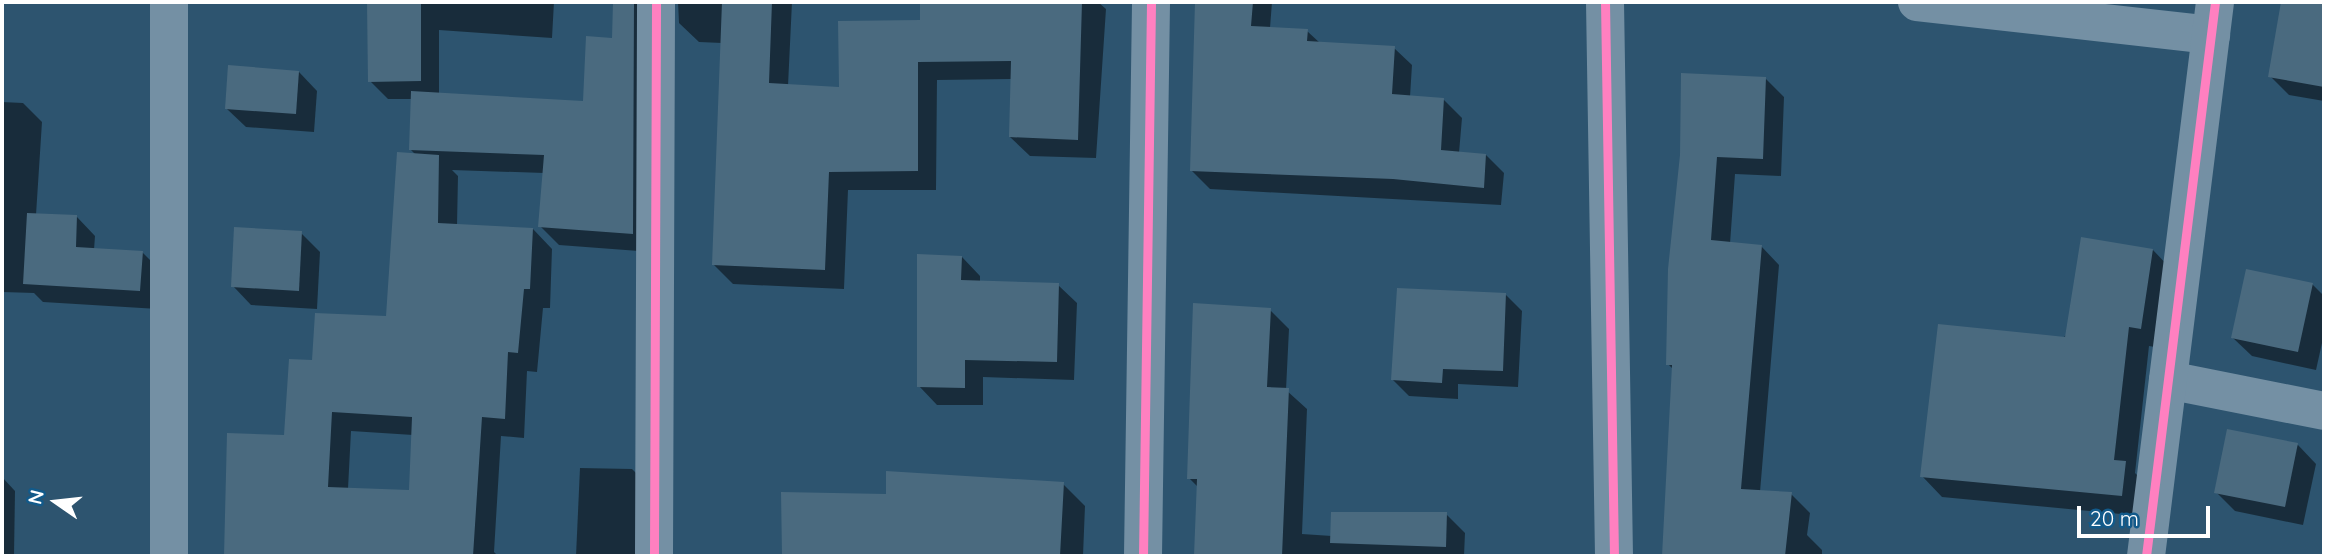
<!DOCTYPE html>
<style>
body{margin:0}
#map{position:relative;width:2326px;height:558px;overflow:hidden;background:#2d546f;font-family:Quicksand,sans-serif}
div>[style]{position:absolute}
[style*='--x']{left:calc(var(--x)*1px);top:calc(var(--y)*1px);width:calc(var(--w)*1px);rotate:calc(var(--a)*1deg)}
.shadow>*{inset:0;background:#0007}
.building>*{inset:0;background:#4a6a7f}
.minor>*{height:38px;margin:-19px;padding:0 19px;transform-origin:19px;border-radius:19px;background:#7490a4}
.cycleway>*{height:9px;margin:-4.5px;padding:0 4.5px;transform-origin:4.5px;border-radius:4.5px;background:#ff80c0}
span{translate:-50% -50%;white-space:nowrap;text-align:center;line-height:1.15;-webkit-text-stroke:6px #125a8a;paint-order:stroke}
.frame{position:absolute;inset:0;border:4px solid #fff;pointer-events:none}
.north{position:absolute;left:21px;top:467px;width:70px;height:70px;-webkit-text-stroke:5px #125a8a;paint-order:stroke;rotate:284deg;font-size:19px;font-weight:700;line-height:28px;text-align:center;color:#fff}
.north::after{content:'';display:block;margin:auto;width:24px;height:32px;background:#fff;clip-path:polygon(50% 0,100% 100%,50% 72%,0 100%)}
.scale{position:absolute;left:2077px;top:506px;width:133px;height:32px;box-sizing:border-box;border:4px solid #fff;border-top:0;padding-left:9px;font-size:21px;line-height:24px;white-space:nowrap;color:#fff;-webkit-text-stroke:5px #125a8a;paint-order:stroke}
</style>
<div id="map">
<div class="shadow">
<i style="clip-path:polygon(evenodd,369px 2px,554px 2px,552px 38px,439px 30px,439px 95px,584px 103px,614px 40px,615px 2px,665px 2px,652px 252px,559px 245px,540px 226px,544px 173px,452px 170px,458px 176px,457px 226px,533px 229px,552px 249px,550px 308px,543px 308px,537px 372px,527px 371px,524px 438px,501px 436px,494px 552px,498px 556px,225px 556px,229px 434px,286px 437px,314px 362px,388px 318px,416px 155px,411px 150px,413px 99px,388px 99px,370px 81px,369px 2px,351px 431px,413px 435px,411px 492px,348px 489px,351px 431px)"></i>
<i style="clip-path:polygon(678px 2px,792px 2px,788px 86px,840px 89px,921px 22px,921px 2px,1098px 2px,1106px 9px,1096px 158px,1030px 156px,1010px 137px,1012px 79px,937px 80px,936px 190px,848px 190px,844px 289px,733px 284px,714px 265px,722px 43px,699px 42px,679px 23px)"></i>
<i style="clip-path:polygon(1198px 2px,1272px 2px,1270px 28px,1307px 31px,1320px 43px,1394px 48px,1412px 65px,1410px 97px,1444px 100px,1462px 118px,1459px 153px,1486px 155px,1504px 173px,1501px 205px,1210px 189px,1192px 171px)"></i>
<i style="clip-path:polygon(2283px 2px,2324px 2px,2324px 101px,2289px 95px,2270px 76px)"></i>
<i style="clip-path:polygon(299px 72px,317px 91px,314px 132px,246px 127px,227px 109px)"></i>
<i style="clip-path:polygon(1766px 79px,1784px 97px,1781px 176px,1735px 174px,1730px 244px,1761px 246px,1779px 265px,1760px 492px,1791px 494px,1810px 513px,1807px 535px,1822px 550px,1822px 556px,1664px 556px,1673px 369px,1668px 364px,1681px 155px)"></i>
<i style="clip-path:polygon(2px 102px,23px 103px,42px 122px,36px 215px,77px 217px,95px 236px,94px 250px,142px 252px,161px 271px,158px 309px,43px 302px,34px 293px,2px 292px)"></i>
<i style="clip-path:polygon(301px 233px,320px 252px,317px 309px,251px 305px,233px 286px)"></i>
<i style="clip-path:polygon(2153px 250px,2173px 271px,2161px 348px,2149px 346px,2135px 473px,2146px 484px,2142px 516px,1942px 497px,1922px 476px)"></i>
<i style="clip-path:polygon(962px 257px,980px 276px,980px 282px,1058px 285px,1077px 303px,1074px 380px,983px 377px,983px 405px,937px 405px,919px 386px)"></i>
<i style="clip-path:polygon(2312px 284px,2324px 296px,2324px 334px,2316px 370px,2252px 356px,2233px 338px)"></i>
<i style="clip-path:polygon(1506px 295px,1522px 311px,1518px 387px,1458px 384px,1458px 399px,1409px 396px,1393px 380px)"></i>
<i style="clip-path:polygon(1270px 310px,1289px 329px,1286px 390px,1307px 409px,1302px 534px,1332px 536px,1446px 514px,1465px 533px,1464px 556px,1198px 556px,1199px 488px,1189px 478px)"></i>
<i style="clip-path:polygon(2298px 445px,2316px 464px,2303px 525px,2235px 511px,2216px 492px)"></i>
<i style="clip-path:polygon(580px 468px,632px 469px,652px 489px,649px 556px,576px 556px)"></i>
<i style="clip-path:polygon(2px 477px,15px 491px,14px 556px,2px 556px)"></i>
<i style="clip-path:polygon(1063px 484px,1085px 506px,1083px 556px,784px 556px,783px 494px,887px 496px)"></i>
</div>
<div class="building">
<i style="clip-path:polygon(367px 2px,421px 2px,421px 81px,368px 82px)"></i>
<i style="clip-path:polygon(613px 2px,634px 2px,633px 234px,538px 227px,544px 155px,409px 150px,411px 91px,583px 101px,586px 36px,612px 38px)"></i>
<i style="clip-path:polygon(722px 2px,772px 2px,769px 83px,839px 87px,838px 21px,920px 20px,920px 2px,1082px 2px,1078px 140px,1009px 137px,1011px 61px,918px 62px,918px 171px,829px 172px,825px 270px,712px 265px)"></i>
<i style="clip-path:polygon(1195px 2px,1253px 2px,1251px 26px,1308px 29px,1307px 41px,1395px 46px,1392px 94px,1444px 98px,1441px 150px,1486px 154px,1484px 188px,1393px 179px,1190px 171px)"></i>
<i style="clip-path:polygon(2281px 2px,2324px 2px,2324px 87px,2268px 77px)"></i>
<i style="clip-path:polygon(228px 65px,299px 71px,296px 114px,225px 109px)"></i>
<i style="clip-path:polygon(1681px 73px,1766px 77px,1763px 159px,1717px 157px,1711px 240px,1762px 245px,1741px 489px,1792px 492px,1785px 556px,1662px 556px,1672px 365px,1666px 365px,1668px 269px,1680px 155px)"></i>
<i style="clip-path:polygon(evenodd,397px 152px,439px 155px,438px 223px,533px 228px,530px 289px,524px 289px,518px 353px,508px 352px,505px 419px,482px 417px,473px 556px,224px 556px,227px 433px,284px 435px,289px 359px,312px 360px,315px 313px,386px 316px,397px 152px,332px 412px,412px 417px,409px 490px,328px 487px,332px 412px)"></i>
<i style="clip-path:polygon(27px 213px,77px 215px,76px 247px,143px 251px,140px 291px,23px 284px)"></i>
<i style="clip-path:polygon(234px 227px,302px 231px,299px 291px,231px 287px)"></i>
<i style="clip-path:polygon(2081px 237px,2153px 249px,2141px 329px,2129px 327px,2114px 460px,2126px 461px,2122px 496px,1920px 477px,1938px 324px,2065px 337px)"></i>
<i style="clip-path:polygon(917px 254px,962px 256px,961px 280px,1059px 283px,1057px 362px,965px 360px,965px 388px,917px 387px)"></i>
<i style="clip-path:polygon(2246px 269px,2313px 283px,2298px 352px,2231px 338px)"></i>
<i style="clip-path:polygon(1397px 288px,1506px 293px,1503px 371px,1443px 369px,1442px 383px,1391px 380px)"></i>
<i style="clip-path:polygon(1193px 303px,1271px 308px,1267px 387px,1289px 388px,1282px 556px,1194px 556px,1197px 479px,1187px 479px)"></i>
<i style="clip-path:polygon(2227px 429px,2298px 443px,2285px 507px,2214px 493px)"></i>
<i style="clip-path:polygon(886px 471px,1064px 482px,1060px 556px,782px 556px,781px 492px,886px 494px)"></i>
<i style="clip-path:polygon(1331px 512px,1447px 512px,1446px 547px,1330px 543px)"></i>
</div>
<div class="minor">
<i style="--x:169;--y:2;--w:554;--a:90"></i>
<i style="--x:1605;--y:2;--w:554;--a:89.07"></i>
<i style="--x:1917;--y:2;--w:296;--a:6.4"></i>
<i style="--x:2168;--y:380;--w:159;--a:11.2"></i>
<i style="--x:654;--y:556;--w:554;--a:-89.79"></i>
<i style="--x:1143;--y:556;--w:554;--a:-89.17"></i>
<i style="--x:2146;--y:556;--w:558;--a:-82.9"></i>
</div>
<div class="cycleway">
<i style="--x:1605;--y:2;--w:554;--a:89.07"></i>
<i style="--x:654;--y:556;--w:554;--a:-89.79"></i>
<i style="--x:1143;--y:556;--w:554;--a:-89.17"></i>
<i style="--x:2146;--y:556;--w:558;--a:-82.9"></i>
</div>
<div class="frame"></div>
<div class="north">N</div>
<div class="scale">20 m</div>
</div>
